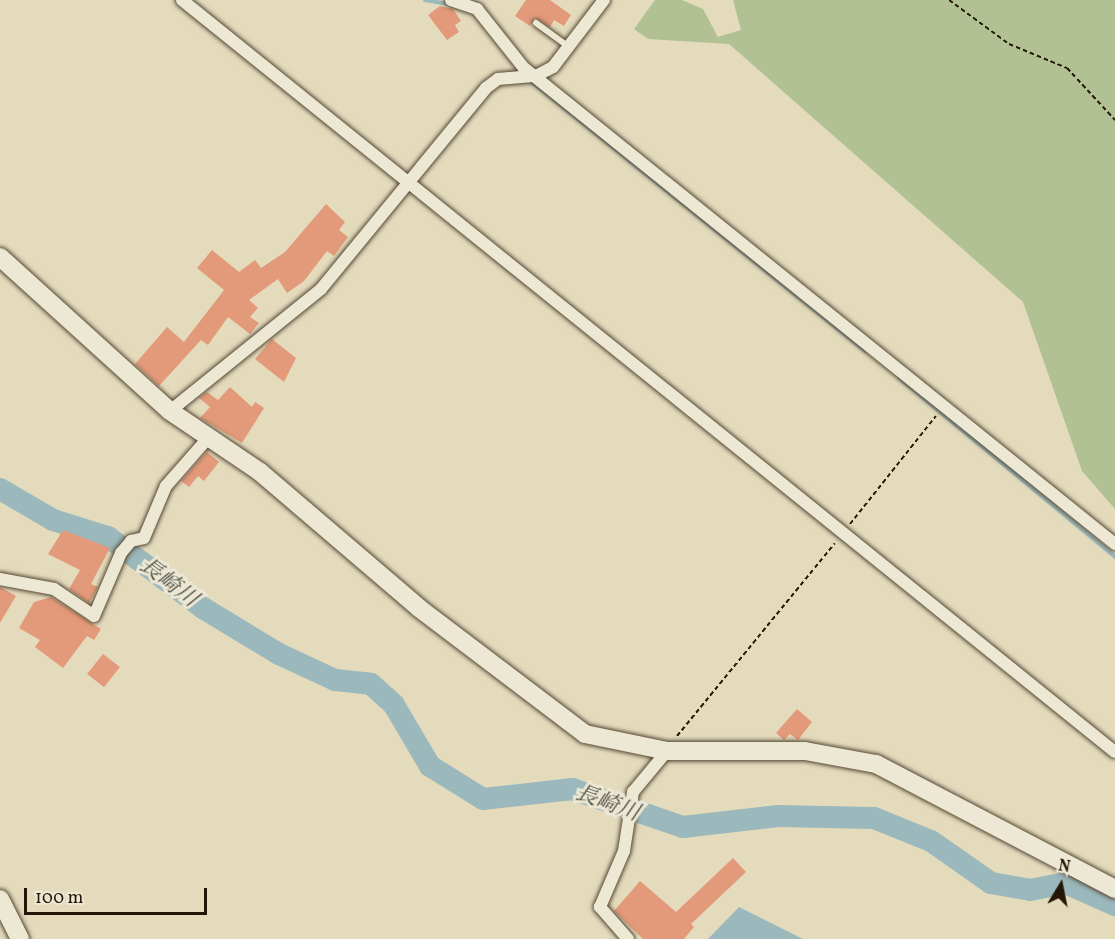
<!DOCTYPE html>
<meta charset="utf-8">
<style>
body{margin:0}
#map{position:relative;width:1115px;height:939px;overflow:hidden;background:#e4dbbd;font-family:Vollkorn,"Noto Serif JP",serif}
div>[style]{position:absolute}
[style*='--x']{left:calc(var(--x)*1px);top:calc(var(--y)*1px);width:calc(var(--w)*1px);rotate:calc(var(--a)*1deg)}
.green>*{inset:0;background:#b1c194}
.water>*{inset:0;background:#9bb8bc}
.stream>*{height:4px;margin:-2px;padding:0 2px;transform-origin:2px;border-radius:2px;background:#9bb8bc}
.river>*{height:22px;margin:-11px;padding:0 11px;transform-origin:11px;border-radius:11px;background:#9bb8bc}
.building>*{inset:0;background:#e39a7a}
.path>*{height:2px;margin-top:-1px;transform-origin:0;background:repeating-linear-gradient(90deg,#251707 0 4.5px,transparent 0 7.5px)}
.roads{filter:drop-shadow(0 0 2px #554834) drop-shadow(0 0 2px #554834)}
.lane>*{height:6px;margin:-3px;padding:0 3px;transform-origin:3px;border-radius:3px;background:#ede8d4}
.street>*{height:12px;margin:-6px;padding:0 6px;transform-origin:6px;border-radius:6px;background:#ede8d4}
.secondary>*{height:18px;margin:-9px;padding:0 9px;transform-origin:9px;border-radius:9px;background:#ede8d4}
span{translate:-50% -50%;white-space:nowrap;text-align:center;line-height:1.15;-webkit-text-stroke:6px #ede8d4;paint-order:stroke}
.water-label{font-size:22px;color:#4e4f46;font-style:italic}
.north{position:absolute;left:1031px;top:855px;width:60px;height:60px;-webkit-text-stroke:4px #ede8d4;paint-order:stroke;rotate:10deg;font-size:16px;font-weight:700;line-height:24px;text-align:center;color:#251707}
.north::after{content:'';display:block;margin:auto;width:21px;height:27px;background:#251707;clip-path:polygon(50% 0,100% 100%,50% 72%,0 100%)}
.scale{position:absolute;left:24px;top:888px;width:183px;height:27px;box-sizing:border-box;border:3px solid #251707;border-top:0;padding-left:8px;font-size:18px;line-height:21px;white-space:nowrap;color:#251707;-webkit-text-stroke:4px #ede8d4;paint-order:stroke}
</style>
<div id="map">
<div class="green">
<i style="clip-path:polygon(655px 0,682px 0,703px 9px,718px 37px,741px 30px,733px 0,1115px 0,1115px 509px,1082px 471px,1023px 302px,729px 44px,648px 39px,634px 29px)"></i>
</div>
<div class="water">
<i style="clip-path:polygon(739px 907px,803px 939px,708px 939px)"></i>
</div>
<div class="stream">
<i style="--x:425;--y:0;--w:23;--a:10"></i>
<i style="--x:528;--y:79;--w:433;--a:38.9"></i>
<i style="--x:899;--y:378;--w:281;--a:39.6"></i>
</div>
<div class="river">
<i style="--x:0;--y:489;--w:61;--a:30.3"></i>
<i style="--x:53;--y:520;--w:58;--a:17.2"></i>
<i style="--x:108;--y:537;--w:119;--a:36.8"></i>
<i style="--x:203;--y:608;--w:89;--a:31.2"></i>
<i style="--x:279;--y:654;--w:62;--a:24.9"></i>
<i style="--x:335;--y:680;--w:36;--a:6"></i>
<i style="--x:371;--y:684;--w:31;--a:42"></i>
<i style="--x:394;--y:705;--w:71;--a:59.5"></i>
<i style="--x:430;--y:766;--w:62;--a:31.9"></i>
<i style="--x:483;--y:799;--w:90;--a:-6.4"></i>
<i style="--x:572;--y:789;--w:117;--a:18.9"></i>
<i style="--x:683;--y:827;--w:96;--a:-6.6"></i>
<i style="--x:778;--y:816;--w:96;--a:1.2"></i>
<i style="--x:874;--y:818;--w:61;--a:22"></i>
<i style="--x:931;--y:841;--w:73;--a:35"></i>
<i style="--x:991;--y:883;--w:40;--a:10"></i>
<i style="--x:1030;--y:890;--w:36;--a:-11"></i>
<i style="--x:1065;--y:883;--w:55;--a:23.7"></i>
</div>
<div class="building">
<i style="clip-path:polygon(526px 0,550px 0,571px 15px,564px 26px,554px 20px,550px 27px,535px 18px,530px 26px,515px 16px)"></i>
<i style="clip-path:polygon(440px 6px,453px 9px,461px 21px,455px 25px,459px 32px,447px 40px,428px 15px)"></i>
<i style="clip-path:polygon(326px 204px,345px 222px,339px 230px,348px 237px,334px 256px,327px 251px,304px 281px,287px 293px,278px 279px,249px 300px,258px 308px,250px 317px,259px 323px,250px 334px,228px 317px,208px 345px,201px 340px,159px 386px,135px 364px,167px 327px,184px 342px,224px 290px,197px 268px,212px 250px,239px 272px,255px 260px,261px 268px,285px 252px)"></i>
<i style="clip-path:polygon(272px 339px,296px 358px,284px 382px,255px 359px)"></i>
<i style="clip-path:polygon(230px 387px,252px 407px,255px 402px,264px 408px,242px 443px,200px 418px,210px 407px,199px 398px,207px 392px,218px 400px)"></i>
<i style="clip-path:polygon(207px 452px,219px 462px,204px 481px,198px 476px,189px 487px,181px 481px)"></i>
<i style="clip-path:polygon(63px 530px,110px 548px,91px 584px,98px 587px,89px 603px,69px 589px,80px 570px,48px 554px)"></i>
<i style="clip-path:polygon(0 587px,16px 596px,0 623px)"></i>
<i style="clip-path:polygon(51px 597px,101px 629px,94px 640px,87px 636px,63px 668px,35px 647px,40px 640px,19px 628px,34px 602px)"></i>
<i style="clip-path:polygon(103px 654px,120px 667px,104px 687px,87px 674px)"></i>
<i style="clip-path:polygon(797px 709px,812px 722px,798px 740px,790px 734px,784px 740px,776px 733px)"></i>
<i style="clip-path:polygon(733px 858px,746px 872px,691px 924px,694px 927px,684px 939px,643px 939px,614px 911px,640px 881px,676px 912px)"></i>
</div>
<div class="path">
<i style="--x:949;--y:0;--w:74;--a:36.3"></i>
<i style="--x:1009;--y:44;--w:63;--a:22.5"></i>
<i style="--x:1067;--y:68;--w:71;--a:47.3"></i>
<i style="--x:850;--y:524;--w:138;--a:-51.5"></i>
<i style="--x:677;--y:736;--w:249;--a:-50.7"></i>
</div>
<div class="roads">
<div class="lane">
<i style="--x:536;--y:23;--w:39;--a:36"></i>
</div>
<div class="street">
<i style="--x:182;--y:0;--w:1198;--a:38.87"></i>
<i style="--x:451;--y:0;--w:28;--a:19"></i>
<i style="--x:477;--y:9;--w:75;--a:51.5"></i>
<i style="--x:524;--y:68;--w:759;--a:38.85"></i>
<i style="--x:170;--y:411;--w:194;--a:-38.9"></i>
<i style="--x:321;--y:289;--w:260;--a:-50.6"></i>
<i style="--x:486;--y:88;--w:15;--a:-37"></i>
<i style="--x:498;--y:79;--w:38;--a:-5"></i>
<i style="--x:536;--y:76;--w:19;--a:-28"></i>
<i style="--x:553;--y:67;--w:84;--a:-52.7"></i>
<i style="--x:0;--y:579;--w:55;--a:10.5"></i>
<i style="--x:54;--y:589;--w:48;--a:34"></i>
<i style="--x:94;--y:616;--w:69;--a:-66.8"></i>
<i style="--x:121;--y:553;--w:16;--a:-50"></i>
<i style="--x:131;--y:541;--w:13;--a:-13"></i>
<i style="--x:144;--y:538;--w:56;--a:-67.1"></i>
<i style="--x:166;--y:486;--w:64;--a:-48.8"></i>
<i style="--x:628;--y:939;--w:43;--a:-131.2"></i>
<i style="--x:600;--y:907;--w:61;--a:-66.8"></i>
<i style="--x:624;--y:851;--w:60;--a:-81.3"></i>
<i style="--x:633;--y:792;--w:53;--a:-50.3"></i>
</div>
<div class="secondary">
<i style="--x:0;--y:257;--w:229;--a:42.2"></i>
<i style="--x:170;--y:411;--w:109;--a:34.1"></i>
<i style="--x:260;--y:472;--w:209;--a:40.5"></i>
<i style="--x:419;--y:608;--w:208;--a:37.2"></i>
<i style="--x:585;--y:734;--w:84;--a:11.7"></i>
<i style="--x:667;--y:751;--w:138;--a:0"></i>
<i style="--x:805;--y:751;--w:72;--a:10.4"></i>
<i style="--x:876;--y:764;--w:270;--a:27.6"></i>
<i style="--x:0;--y:899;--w:45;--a:63.4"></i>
</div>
</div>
<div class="water-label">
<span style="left:168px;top:583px;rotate:37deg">長崎川</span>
<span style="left:607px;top:804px;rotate:20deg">長崎川</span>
</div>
<div class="north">N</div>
<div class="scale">100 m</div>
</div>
